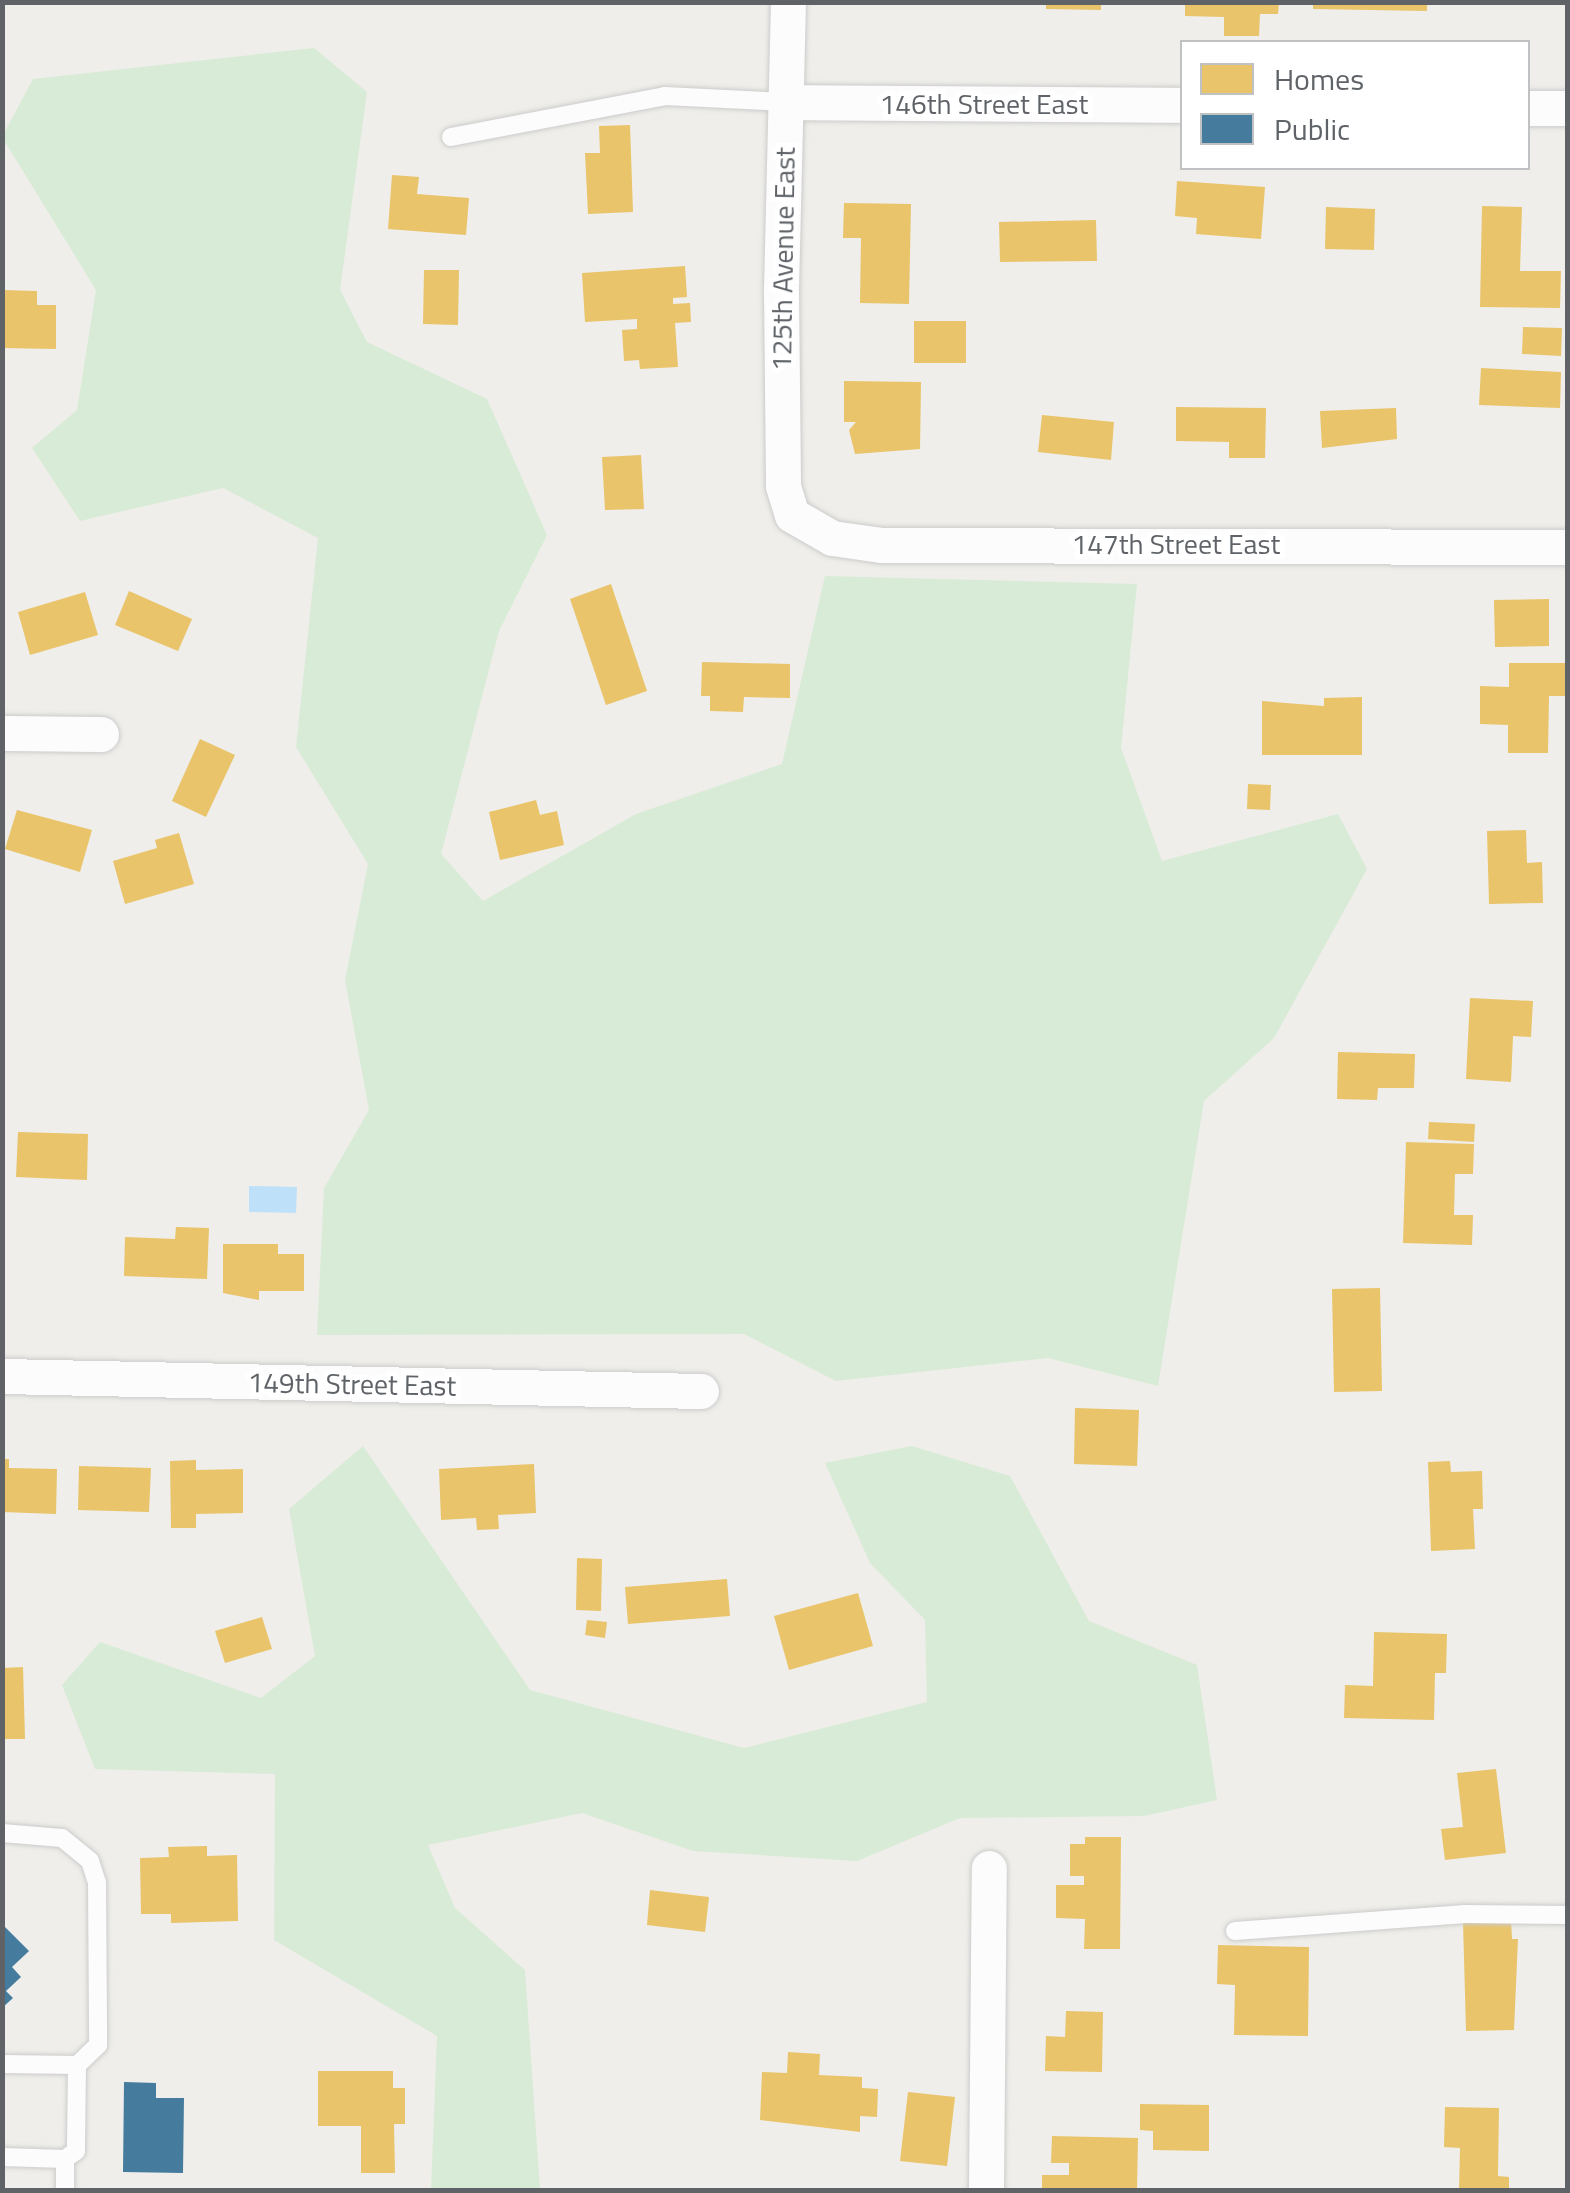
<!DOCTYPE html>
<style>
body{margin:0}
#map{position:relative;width:1570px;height:2193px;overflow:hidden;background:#efeeea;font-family:"Titillium Web",sans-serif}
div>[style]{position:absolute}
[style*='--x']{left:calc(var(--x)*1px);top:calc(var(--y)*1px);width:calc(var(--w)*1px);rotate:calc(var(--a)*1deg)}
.green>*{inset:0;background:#d8ebd6}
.water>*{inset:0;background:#bfe0f9}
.homes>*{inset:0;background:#e9c46a}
.public>*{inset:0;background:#457b9d}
.roads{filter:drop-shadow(0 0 2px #cbcccc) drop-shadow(0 0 2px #cbcccc)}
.lane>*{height:18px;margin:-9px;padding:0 9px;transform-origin:9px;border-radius:9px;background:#fdfcfc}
.street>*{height:35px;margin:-17.5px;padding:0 17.5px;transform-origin:17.5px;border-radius:17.5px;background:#fdfcfc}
span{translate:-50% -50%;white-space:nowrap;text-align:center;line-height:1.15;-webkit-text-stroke:10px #fff;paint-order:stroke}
.street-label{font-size:28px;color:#5f6368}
.frame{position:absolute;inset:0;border:5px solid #5f6368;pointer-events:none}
.legend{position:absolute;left:1180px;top:40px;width:350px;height:130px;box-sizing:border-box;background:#fff;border:2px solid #bfc1c3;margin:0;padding:12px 18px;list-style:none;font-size:30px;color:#5f6368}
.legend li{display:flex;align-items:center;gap:20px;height:50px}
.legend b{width:50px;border:2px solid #bfc1c3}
</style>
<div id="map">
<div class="green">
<i style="clip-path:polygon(314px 48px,367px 92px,340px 290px,367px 342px,487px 399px,547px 535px,499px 631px,441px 854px,483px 901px,636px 814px,782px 764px,825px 576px,1137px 584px,1121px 748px,1162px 861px,1338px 814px,1367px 869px,1274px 1038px,1204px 1101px,1158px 1386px,1048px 1358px,836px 1381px,744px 1334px,317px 1335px,324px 1188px,369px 1110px,345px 980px,368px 864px,296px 747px,318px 538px,223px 488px,80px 521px,32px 448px,77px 410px,96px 290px,2px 137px,33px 79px)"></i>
<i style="clip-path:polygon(363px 1446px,530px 1690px,744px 1748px,927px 1702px,925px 1620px,870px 1563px,825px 1463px,912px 1446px,1010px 1476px,1089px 1621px,1197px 1665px,1217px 1800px,1144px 1816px,960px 1818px,857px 1861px,693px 1851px,582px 1813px,428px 1845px,455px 1908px,525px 1970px,540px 2190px,431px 2190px,437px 2036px,274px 1940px,275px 1774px,95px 1769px,62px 1685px,100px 1642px,261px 1698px,315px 1656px,289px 1509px)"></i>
</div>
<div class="water">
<i style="clip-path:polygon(249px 1186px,297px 1187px,296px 1213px,249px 1212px)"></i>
</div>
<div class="homes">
<i style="clip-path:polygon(1046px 2px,1101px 2px,1101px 10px,1046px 9px)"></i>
<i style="clip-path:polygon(1185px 2px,1279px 2px,1278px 14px,1260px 14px,1259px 36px,1224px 36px,1224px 17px,1185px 16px)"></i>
<i style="clip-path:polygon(1313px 2px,1427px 2px,1427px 11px,1313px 9px)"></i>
<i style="clip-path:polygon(630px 125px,633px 212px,588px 214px,585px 153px,600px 153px,599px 126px)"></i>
<i style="clip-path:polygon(392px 175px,419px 177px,417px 194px,469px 198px,466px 235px,388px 229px)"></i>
<i style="clip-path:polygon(1177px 181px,1265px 187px,1261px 239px,1196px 234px,1197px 218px,1175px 216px)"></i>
<i style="clip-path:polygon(844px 203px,911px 204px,909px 304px,860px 303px,861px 238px,843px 238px)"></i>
<i style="clip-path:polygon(1482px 206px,1522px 207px,1520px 271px,1561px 271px,1560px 308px,1480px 307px)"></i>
<i style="clip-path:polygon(1326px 207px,1375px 209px,1374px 250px,1325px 249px)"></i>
<i style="clip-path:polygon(1096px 220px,1097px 261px,1000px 262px,999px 222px)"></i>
<i style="clip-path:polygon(685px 266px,687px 297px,673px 298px,673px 304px,690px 303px,691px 322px,675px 323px,678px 367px,640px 369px,639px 360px,624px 361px,622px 330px,637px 329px,637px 319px,585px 322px,582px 273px)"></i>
<i style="clip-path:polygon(424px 270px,459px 270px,458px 325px,423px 324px)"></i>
<i style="clip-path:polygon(2px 290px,37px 291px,37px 305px,56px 305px,56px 349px,2px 348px)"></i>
<i style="clip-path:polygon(914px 321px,966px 321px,966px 363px,914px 363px)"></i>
<i style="clip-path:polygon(1523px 327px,1562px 328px,1561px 356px,1522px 354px)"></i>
<i style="clip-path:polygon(1481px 368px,1561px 372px,1560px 408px,1479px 405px)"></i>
<i style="clip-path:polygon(844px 381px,921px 382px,920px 449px,855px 454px,849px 430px,856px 422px,844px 422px)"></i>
<i style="clip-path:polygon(1176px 407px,1266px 408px,1265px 458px,1229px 458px,1229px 442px,1176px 441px)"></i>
<i style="clip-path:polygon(1396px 408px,1397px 439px,1322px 448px,1320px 411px)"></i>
<i style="clip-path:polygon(1042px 415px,1114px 422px,1111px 460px,1038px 452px)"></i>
<i style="clip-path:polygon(641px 455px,644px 509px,605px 510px,602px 457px)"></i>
<i style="clip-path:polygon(611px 584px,647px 691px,606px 705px,570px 599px)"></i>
<i style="clip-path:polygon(129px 591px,192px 619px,178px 651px,115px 625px)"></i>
<i style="clip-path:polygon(85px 592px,98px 635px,30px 655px,18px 612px)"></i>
<i style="clip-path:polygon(1549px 599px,1549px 646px,1495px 647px,1494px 600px)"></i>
<i style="clip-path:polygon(702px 662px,790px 664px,790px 698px,744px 697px,743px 712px,710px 711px,710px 696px,701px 696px)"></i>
<i style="clip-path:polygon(1509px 663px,1566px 663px,1565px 696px,1549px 696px,1548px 753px,1508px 753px,1508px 725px,1480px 724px,1480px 686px,1509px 687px)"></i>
<i style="clip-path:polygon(1362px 697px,1362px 755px,1262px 755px,1262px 701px,1324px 706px,1324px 698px)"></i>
<i style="clip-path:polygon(200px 739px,235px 755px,206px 817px,172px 801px)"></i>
<i style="clip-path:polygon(1248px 784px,1271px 785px,1270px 810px,1247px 809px)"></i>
<i style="clip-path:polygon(536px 800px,540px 815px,557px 811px,564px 845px,500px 860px,489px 812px)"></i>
<i style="clip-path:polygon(17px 810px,92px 830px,80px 872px,5px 849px)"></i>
<i style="clip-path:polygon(1526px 830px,1527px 863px,1542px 862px,1543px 903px,1489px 904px,1487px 831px)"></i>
<i style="clip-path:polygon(179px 833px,194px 884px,125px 904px,113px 861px,157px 848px,155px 840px)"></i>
<i style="clip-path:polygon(1470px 998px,1533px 1001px,1531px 1037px,1513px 1036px,1511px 1082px,1466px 1079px)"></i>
<i style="clip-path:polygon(1338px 1052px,1415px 1054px,1414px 1088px,1378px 1088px,1377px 1100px,1337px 1099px)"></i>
<i style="clip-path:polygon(1429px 1122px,1475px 1124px,1474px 1142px,1428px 1139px)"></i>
<i style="clip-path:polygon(18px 1132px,88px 1134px,87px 1180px,16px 1177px)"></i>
<i style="clip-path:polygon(1406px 1142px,1474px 1144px,1473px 1174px,1455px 1174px,1454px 1215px,1473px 1215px,1472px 1245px,1403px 1243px)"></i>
<i style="clip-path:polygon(176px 1227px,209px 1228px,207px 1279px,124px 1276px,125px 1237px,175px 1239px)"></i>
<i style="clip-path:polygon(223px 1244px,278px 1244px,278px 1254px,304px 1254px,304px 1291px,259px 1291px,259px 1300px,223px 1293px)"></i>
<i style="clip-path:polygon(1380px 1288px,1382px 1391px,1334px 1392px,1332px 1289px)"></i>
<i style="clip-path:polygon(1075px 1408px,1139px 1410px,1137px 1466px,1074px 1464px)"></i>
<i style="clip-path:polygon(2px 1459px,9px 1459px,9px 1468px,57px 1469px,56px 1514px,2px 1512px)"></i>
<i style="clip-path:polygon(196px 1460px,196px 1470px,243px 1469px,243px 1513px,196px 1514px,196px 1528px,171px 1528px,170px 1461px)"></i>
<i style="clip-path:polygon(1450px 1461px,1451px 1472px,1482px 1471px,1483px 1509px,1473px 1509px,1475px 1549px,1431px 1551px,1428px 1462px)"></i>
<i style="clip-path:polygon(534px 1464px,536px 1513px,498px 1515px,499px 1529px,477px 1530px,476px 1518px,441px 1520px,439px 1469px)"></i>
<i style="clip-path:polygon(79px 1466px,151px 1468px,149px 1512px,78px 1510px)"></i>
<i style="clip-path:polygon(577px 1558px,602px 1559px,601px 1611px,576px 1610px)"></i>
<i style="clip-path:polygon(727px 1579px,730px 1616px,628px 1624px,625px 1587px)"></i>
<i style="clip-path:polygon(858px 1593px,873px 1646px,789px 1670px,774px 1616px)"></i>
<i style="clip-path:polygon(262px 1617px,272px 1649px,225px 1663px,215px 1631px)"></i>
<i style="clip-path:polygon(587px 1620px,607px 1622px,605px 1638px,585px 1635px)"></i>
<i style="clip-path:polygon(1374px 1632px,1447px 1634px,1446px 1673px,1435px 1673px,1434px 1720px,1344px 1718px,1345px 1685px,1373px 1686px)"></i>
<i style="clip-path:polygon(23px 1667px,25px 1739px,2px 1739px,2px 1668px)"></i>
<i style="clip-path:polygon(1496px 1769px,1506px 1853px,1445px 1860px,1441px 1829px,1463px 1827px,1457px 1773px)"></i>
<i style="clip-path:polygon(1085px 1837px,1121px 1837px,1120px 1949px,1084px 1949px,1085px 1919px,1056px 1918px,1056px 1885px,1084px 1885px,1084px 1876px,1070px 1876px,1070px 1844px,1085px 1844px)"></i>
<i style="clip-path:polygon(207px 1846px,207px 1856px,237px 1855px,238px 1921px,171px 1923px,171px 1914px,141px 1914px,140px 1858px,169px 1857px,168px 1847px)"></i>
<i style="clip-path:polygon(650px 1890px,709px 1897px,705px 1932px,647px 1925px)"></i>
<i style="clip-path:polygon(1511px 1920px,1512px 1939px,1518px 1939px,1514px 2030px,1466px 2031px,1463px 1922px)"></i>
<i style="clip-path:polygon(1218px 1945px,1309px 1947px,1308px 2036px,1234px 2035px,1235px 1985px,1217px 1984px)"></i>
<i style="clip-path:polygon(1066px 2011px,1103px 2012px,1102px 2072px,1045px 2071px,1046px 2036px,1065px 2037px)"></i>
<i style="clip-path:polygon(788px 2052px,820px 2054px,819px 2075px,862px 2077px,862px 2088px,878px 2089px,877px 2117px,860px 2116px,860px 2132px,760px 2120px,762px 2072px,787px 2073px)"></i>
<i style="clip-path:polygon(318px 2071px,393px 2071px,393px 2088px,405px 2088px,405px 2124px,394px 2124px,395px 2173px,361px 2173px,361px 2126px,318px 2126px)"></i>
<i style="clip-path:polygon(908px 2092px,955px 2097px,947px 2166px,900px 2161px)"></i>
<i style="clip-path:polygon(1140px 2104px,1209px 2105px,1209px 2151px,1153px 2150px,1153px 2131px,1140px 2130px)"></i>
<i style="clip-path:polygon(1445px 2107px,1499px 2108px,1498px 2176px,1509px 2177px,1509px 2190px,1459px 2190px,1460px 2148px,1444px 2147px)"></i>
<i style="clip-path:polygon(1052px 2136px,1138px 2138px,1137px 2190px,1042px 2190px,1042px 2175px,1069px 2175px,1069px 2163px,1051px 2163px)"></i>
</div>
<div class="public">
<i style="clip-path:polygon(2px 1924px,29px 1951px,12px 1967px,21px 1977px,6px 1991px,13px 1998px,2px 2008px)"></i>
<i style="clip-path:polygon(124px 2082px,156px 2083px,156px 2098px,184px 2098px,183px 2173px,123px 2172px)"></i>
</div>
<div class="roads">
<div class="lane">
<i style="--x:451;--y:137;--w:218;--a:-10.8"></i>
<i style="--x:665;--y:96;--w:121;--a:2.8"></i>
<i style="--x:2;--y:1833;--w:60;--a:4.8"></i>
<i style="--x:62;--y:1838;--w:36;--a:39"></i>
<i style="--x:90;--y:1861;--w:22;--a:72"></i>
<i style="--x:97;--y:1882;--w:163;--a:89.6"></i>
<i style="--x:98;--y:2045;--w:29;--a:136"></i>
<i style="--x:77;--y:2065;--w:86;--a:90.7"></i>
<i style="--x:76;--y:2151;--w:14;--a:144"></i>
<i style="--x:65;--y:2159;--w:63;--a:-178.2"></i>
<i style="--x:1235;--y:1931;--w:231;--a:-4.2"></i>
<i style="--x:1465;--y:1914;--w:103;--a:0.6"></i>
<i style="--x:2;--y:2064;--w:75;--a:0.8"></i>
<i style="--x:65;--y:2190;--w:31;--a:-90"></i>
</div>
<div class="street">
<i style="--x:788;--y:2;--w:289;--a:91.4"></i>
<i style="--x:781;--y:291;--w:195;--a:89.4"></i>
<i style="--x:783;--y:486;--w:30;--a:73"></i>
<i style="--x:792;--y:515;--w:46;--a:29.9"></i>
<i style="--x:832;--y:538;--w:49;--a:8.1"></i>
<i style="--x:881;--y:545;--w:687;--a:0.17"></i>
<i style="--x:786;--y:102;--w:396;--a:0.4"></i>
<i style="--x:1528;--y:108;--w:40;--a:0"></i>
<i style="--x:2;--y:733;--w:99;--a:0.6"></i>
<i style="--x:2;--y:1376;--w:699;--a:1.23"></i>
<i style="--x:986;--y:2190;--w:322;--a:-89.5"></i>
</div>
</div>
<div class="street-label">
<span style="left:984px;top:104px">146th Street East</span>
<span style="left:783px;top:259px;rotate:-89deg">125th Avenue East</span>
<span style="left:1176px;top:544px">147th Street East</span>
<span style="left:352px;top:1384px;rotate:1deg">149th Street East</span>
</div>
<div class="frame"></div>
<ul class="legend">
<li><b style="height:28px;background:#e9c46a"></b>Homes</li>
<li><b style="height:28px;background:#457b9d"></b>Public</li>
</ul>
</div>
